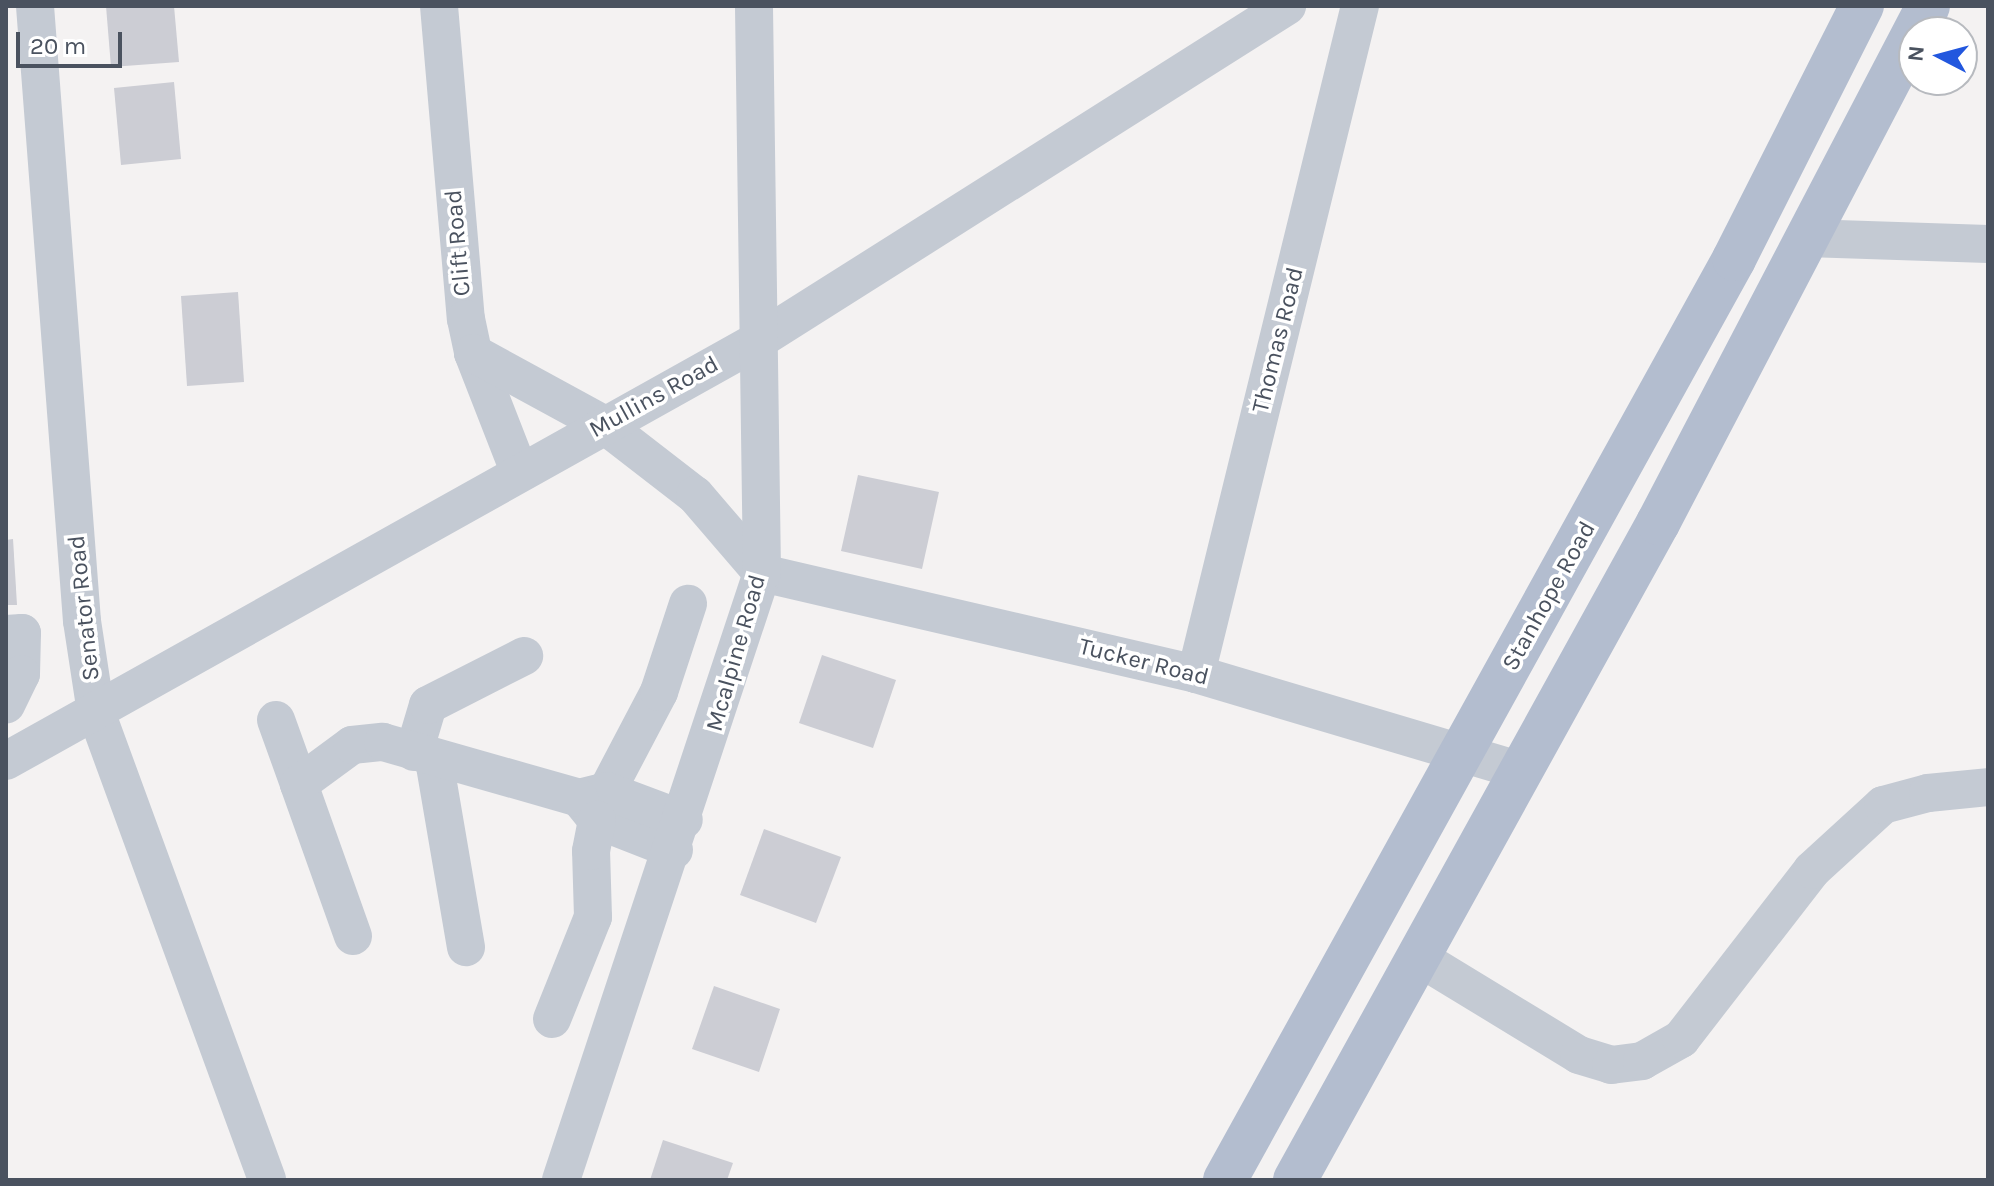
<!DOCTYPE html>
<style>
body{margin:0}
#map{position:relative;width:1994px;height:1186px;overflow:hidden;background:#f4f2f2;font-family:Karla,sans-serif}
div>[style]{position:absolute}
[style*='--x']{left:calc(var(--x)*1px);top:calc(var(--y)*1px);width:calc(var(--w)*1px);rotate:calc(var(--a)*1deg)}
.building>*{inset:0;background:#cccdd4}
.minor>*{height:38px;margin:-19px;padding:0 19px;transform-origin:19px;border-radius:19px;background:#c4cad3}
.major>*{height:44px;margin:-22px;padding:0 22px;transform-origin:22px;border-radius:22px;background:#b3bdcf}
span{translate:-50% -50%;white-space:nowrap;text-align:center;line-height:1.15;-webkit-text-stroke:7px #fff;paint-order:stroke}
.street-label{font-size:24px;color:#4a525f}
.frame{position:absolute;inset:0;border:8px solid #4a525f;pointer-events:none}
.north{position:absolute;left:1898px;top:16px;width:80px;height:80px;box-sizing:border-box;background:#fff;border:2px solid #b7babf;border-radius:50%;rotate:276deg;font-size:22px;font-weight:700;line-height:32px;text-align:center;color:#4a525f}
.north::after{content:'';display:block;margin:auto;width:28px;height:36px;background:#2257de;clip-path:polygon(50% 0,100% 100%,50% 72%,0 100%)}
.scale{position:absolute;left:16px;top:32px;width:106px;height:36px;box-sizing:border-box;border:4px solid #4a525f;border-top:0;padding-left:10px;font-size:24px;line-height:28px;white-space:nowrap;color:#4a525f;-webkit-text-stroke:6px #fff;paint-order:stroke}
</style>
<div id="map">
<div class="building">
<i style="clip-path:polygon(106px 6px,174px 6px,179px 62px,111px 67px)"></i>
<i style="clip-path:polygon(174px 82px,181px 159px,121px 165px,114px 88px)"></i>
<i style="clip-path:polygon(238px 292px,244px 382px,187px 386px,181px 296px)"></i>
<i style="clip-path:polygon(858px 475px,939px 492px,922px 569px,841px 551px)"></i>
<i style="clip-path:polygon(13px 539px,17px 605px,6px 605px,6px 540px)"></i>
<i style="clip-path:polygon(822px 655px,896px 680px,873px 748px,799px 723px)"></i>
<i style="clip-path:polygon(764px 829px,841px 857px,816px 923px,740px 895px)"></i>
<i style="clip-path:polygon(714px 986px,780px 1009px,759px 1072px,692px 1049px)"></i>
<i style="clip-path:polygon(663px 1140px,733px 1163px,727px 1180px,650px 1180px)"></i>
</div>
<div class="minor">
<i style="--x:35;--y:6;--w:617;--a:85.63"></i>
<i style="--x:82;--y:621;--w:92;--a:81.3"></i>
<i style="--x:96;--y:712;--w:498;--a:69.9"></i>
<i style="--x:439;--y:6;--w:314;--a:85.1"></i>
<i style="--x:466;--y:319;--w:35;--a:78"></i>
<i style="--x:473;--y:353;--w:127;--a:68.7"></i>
<i style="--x:1807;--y:238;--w:181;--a:1.9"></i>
<i style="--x:473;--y:353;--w:148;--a:28.6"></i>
<i style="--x:603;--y:424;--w:116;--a:37.7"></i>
<i style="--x:695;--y:495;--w:103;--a:49.3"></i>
<i style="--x:762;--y:573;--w:446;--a:13.1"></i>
<i style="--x:1196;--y:674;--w:339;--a:16.6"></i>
<i style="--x:6;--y:634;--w:16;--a:-4"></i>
<i style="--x:22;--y:633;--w:41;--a:91.4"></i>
<i style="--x:21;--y:674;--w:34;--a:116"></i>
<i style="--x:1196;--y:674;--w:688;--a:-76.21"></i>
<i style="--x:276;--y:720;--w:68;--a:70.2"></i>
<i style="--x:414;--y:752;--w:49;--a:-73.4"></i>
<i style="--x:428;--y:705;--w:108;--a:-27"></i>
<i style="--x:434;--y:760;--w:190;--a:80.3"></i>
<i style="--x:6;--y:761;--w:863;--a:-29.21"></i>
<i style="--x:759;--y:340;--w:625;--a:-32.32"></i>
<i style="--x:607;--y:791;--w:112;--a:-62.3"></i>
<i style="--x:659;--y:692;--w:93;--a:-71.8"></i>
<i style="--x:674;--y:850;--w:83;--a:-158.7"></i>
<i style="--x:597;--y:820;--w:28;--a:-129"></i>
<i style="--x:579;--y:798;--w:29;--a:-14"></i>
<i style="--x:607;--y:791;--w:82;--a:20.6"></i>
<i style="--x:353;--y:936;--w:161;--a:-109.6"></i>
<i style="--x:299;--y:784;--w:66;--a:-36.3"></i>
<i style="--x:352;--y:745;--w:31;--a:-6"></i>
<i style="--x:383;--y:742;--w:204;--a:15.9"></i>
<i style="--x:1418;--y:957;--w:188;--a:31.3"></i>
<i style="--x:1579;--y:1055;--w:34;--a:17"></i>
<i style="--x:1611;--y:1065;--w:31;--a:-7"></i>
<i style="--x:1642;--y:1061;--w:45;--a:-29.4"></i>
<i style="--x:1681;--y:1039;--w:214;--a:-52.2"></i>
<i style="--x:1812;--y:870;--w:96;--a:-42.5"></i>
<i style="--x:1883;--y:805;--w:47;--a:-14.9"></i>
<i style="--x:1928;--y:793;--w:60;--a:-5.7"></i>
<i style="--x:552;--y:1019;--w:110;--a:-68.1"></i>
<i style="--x:593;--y:917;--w:66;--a:-91.7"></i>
<i style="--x:591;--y:851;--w:32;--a:-79"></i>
<i style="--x:561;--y:1180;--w:639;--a:-71.68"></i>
<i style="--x:762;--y:573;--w:567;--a:-90.81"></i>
</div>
<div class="major">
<i style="--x:1225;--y:1180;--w:1052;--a:-61.07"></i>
<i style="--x:1734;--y:259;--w:284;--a:-63.2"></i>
<i style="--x:1295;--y:1180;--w:751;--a:-61.08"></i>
<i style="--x:1658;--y:523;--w:583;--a:-62.42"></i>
</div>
<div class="street-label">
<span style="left:458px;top:243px;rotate:-95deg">Clift Road</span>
<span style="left:1278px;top:340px;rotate:-76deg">Thomas Road</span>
<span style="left:654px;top:397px;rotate:-29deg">Mullins Road</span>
<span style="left:1549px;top:596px;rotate:-61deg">Stanhope Road</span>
<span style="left:84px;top:608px;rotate:-96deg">Senator Road</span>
<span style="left:736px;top:653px;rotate:-74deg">Mcalpine Road</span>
<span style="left:1144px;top:662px;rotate:14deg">Tucker Road</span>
</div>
<div class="frame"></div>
<div class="north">N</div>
<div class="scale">20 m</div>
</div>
